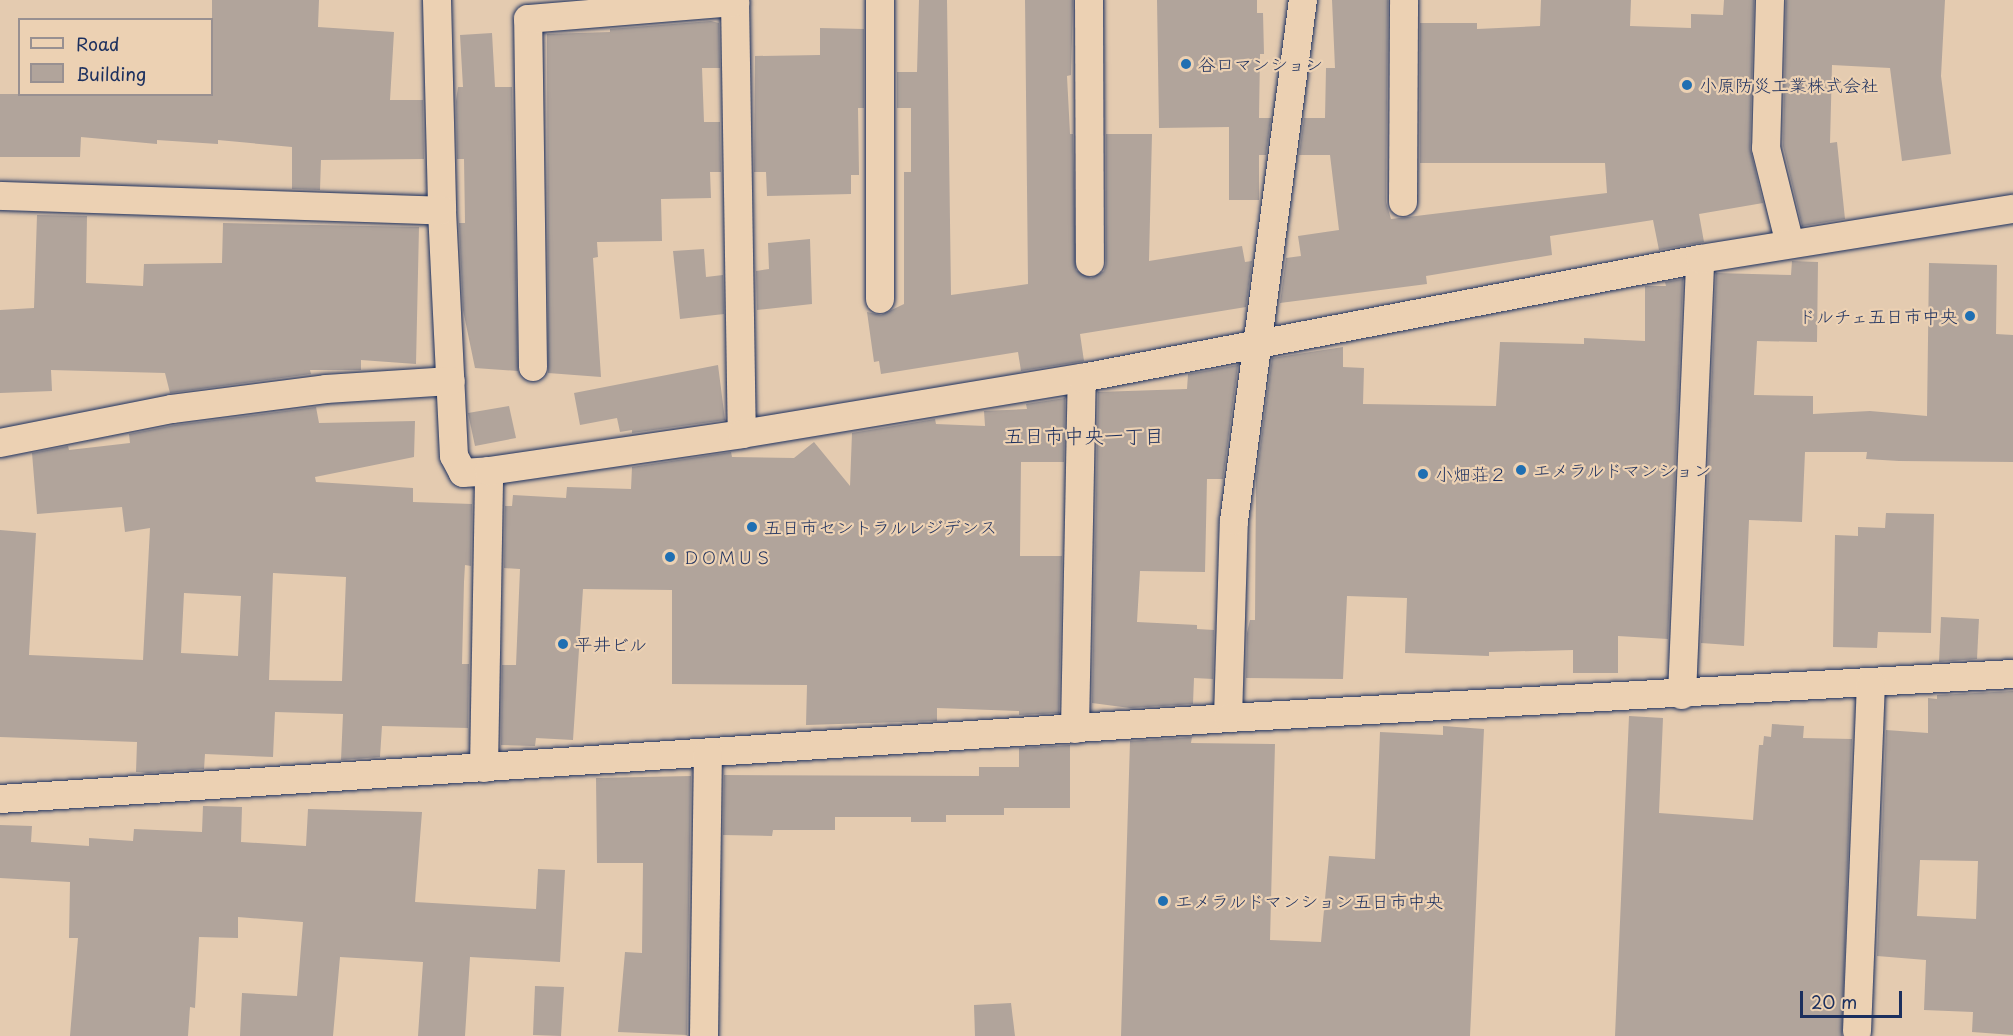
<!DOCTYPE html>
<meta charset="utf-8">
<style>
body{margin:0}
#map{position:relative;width:2013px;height:1036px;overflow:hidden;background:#e4cbb0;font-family:"Playpen Sans","Klee One",sans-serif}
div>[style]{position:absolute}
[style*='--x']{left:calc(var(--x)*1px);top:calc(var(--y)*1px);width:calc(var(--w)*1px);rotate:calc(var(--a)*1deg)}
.building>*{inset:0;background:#b1a49b}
.roads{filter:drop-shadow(0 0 2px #1b2f5e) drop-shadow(0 0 2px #1b2f5e)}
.minor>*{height:28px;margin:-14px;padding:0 14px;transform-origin:14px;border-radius:14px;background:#ecd1b3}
.dots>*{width:16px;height:16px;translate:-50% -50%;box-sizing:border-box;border:3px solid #ecd1b3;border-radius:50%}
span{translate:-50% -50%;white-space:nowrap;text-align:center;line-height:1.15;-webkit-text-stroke:4.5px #ecd1b3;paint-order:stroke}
.poi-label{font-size:18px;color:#1b2f5e}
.left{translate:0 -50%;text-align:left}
.right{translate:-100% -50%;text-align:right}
.neighbourhood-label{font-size:20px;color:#1b2f5e}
.legend{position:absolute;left:18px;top:18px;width:195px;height:78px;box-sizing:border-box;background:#ecd1b3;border:2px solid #989091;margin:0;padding:8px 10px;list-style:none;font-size:18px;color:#1b2f5e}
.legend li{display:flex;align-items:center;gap:12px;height:30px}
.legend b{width:30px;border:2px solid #989091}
.scale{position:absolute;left:1800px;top:991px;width:102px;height:27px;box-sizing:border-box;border:3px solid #1b2f5e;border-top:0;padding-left:8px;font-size:18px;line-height:21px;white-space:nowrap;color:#1b2f5e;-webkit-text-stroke:4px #ecd1b3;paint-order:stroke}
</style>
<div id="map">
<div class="building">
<i style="clip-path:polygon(212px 0,319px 0,318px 27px,394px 32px,390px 100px,423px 100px,424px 159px,321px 160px,320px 190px,292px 189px,292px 147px,218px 140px,218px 144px,157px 140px,157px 144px,81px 137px,80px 157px,0 157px,0 94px,212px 94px)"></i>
<i style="clip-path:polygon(919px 0,947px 0,951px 295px,1028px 284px,1025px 0,1073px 0,1071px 75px,1067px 76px,1070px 134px,1073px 134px,1076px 270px,1091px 278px,1104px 271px,1106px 263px,1106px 134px,1152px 134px,1149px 261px,1242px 246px,1245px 262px,1252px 261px,1246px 307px,1080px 334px,1084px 361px,1079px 362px,1021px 371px,1018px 352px,881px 374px,879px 361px,874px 362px,867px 312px,881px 315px,904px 304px,904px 172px,911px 172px,911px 108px,897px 108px,897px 72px,917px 72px)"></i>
<i style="clip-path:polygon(1157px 0,1257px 0,1257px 13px,1263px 13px,1264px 54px,1260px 54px,1259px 118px,1271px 118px,1266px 155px,1259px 155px,1259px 200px,1229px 200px,1229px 127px,1159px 128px)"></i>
<i style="clip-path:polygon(1332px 0,1388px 0,1386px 202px,1391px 219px,1607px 193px,1605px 163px,1420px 163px,1420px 23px,1477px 23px,1477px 29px,1540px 26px,1541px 0,1631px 0,1630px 26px,1691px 28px,1691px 14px,1723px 15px,1724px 0,1754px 0,1750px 148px,1763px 203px,1699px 214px,1704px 242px,1659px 250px,1653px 220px,1550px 236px,1552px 255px,1426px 276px,1427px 284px,1280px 303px,1286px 258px,1301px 256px,1298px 236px,1339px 230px,1330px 155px,1299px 155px,1304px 118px,1325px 118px,1326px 68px,1335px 68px)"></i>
<i style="clip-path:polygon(1786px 0,1945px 0,1941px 76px,1951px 154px,1902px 161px,1890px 68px,1832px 65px,1830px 143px,1837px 142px,1845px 219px,1802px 226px,1783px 146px)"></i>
<i style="clip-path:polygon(711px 21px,719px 23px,720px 68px,702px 68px,704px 122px,720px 122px,721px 172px,710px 172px,711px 198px,661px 199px,662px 241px,597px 242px,598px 257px,593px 258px,601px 377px,548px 373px,547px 34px,610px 32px,610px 29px)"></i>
<i style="clip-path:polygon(820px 28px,864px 29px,864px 108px,858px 108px,859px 175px,851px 175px,851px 194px,767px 196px,766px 172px,754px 172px,755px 56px,820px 55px)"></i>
<i style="clip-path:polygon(492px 33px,495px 87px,512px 87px,518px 371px,475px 368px,463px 310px,459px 223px,465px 223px,464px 159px,457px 159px,456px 101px,458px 87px,463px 87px,460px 35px)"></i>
<i style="clip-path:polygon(37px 215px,87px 216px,86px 283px,143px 286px,144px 264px,222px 263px,223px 223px,419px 227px,416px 364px,361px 360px,361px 370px,310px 370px,311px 374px,170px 393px,165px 373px,51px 370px,52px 391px,0 393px,0 310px,34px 308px)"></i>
<i style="clip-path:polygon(810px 239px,812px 304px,757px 310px,756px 271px,769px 269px,768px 243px)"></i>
<i style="clip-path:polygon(704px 249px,706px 277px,723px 275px,724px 314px,680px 319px,673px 251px)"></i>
<i style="clip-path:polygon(1792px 261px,1818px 262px,1817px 342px,1757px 341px,1754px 395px,1813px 396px,1813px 414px,1870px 411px,1927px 416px,1929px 263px,1997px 265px,1996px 334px,2013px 335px,2013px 462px,1899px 461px,1866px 459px,1867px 452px,1805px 452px,1802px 522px,1749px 520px,1744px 646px,1701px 643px,1716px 273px,1791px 275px)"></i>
<i style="clip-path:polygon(1683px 279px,1668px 639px,1618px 636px,1618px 673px,1573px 673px,1573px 650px,1489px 652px,1489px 656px,1405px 653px,1407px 598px,1347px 596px,1343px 679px,1246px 678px,1247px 633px,1250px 620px,1255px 620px,1256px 479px,1272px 358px,1343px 347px,1343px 367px,1364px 368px,1363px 404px,1496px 406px,1500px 342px,1584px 344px,1584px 338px,1645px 341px,1645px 286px,1666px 286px,1665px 282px)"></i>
<i style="clip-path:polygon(718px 365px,725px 420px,632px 433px,632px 430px,620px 432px,617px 418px,580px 425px,574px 393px)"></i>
<i style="clip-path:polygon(1238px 365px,1223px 479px,1207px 479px,1205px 572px,1140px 571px,1137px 622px,1197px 625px,1197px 629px,1214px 630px,1213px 679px,1194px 678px,1193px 704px,1130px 708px,1092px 703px,1098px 392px,1187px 389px,1188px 374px)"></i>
<i style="clip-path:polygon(1065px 398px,1064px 462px,1021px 462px,1020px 556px,1062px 556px,1059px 713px,1019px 715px,1019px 711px,937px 708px,937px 721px,806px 725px,807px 685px,672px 684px,672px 590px,583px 589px,573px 740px,536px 738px,535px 746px,501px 745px,502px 665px,516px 665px,520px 569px,504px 568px,505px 506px,512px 506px,513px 495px,566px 498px,567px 487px,631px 489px,632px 467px,731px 452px,732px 457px,794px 458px,814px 442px,850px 486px,852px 433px,935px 419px,936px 424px,985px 426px,984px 411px,1027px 409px,1026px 404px)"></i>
<i style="clip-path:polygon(509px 406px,516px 438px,475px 446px,468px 413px)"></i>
<i style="clip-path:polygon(evenodd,316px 407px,319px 423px,415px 421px,414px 457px,315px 477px,316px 482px,413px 488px,413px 502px,472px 504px,471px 566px,465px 565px,464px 582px,462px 664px,469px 664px,468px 728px,382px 726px,380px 757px,341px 760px,343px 714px,275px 712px,273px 757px,205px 754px,204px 769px,149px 773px,136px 772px,137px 742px,0 737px,0 530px,36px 533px,29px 655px,143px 660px,150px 528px,125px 532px,122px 507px,37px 514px,32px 453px,68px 446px,69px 450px,130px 443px,129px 434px,175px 425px,316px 407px,273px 573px,346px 577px,342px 681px,269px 680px,273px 573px,316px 407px,184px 593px,241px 596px,238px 656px,181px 653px,184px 593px)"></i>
<i style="clip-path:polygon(1886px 513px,1934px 514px,1931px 633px,1878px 632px,1877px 648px,1833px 647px,1835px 535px,1858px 536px,1858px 527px,1885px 528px)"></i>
<i style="clip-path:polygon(1941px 617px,1979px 619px,1977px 659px,1939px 662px)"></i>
<i style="clip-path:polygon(evenodd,2013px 691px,2013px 1035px,1972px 1032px,1973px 1012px,1924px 1010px,1926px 960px,1877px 956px,1886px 730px,1928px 733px,1928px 698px,1937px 699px,1937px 695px,2013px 691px,1920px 860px,1978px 861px,1976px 919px,1917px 916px,1920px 860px)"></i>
<i style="clip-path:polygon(1629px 716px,1663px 718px,1659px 813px,1753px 820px,1759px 745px,1763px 745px,1764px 736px,1771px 737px,1772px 724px,1804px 726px,1803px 738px,1852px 739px,1842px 1036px,1615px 1036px)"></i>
<i style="clip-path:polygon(1443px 726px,1484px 729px,1470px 1036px,1121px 1036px,1130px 741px,1192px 737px,1191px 743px,1275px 744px,1270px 940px,1321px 942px,1329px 856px,1375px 859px,1380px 732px,1443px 735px)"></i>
<i style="clip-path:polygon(1070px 745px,1070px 808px,1004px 808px,1004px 815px,946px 815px,946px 822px,911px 822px,911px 817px,835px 817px,835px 830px,773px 830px,772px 836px,723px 835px,724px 775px,979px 776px,979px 767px,1019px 767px,1019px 748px)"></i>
<i style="clip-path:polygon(691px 776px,687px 1035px,618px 1032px,625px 952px,642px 953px,643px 863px,597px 863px,596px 778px)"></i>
<i style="clip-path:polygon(203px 806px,242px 807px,241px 842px,306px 846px,308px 809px,422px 812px,415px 902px,536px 909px,538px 869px,565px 870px,560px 962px,470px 957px,465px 1036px,418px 1036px,423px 962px,340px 957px,333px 1036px,240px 1036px,242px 993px,297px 996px,303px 922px,238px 917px,238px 938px,199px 937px,195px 1008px,190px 1007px,188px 1036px,70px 1036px,78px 938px,69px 938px,70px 882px,0 878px,0 825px,32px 826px,31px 842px,89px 846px,89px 838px,133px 841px,134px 829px,202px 832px)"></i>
<i style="clip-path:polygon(535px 986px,564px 987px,561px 1036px,533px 1035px)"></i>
<i style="clip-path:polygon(1011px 1003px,1015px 1036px,975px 1036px,974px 1005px)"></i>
</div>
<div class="roads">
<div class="minor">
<i style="--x:437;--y:0;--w:211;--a:88.6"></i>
<i style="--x:442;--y:211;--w:245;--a:87.2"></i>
<i style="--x:454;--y:456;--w:19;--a:62"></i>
<i style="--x:463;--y:473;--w:26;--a:-4"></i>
<i style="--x:735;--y:0;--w:434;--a:89.1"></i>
<i style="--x:1089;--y:0;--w:262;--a:89.8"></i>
<i style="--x:1770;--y:0;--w:148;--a:91.5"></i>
<i style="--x:1766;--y:148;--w:99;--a:76"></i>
<i style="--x:0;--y:196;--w:442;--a:1.9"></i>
<i style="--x:1403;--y:202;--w:202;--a:-89.7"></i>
<i style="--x:880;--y:299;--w:299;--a:-90"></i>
<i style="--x:533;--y:367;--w:348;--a:-90.8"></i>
<i style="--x:528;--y:19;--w:208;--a:-4.7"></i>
<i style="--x:0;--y:443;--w:175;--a:-11.2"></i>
<i style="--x:172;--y:409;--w:155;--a:-7.4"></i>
<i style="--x:326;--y:389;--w:125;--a:-3.7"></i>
<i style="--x:1682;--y:695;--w:436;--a:-87.6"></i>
<i style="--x:1228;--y:718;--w:197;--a:-88.3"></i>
<i style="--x:1234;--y:521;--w:526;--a:-82.46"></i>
<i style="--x:1075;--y:729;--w:351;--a:-88.9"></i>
<i style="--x:484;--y:768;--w:297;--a:-89"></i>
<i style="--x:489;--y:471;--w:256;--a:-8.3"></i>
<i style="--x:742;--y:434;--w:345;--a:-9.4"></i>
<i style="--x:1082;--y:378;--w:629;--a:-10.9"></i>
<i style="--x:1700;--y:259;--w:317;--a:-9.1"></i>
<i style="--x:0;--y:799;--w:1231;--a:-3.77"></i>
<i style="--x:1228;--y:718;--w:786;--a:-3.21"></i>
<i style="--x:1857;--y:1031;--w:348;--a:-87.7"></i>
<i style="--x:704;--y:1036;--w:283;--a:-89.2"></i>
</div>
</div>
<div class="dots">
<i style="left:1186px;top:64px;background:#1f6fb2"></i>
<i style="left:1687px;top:85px;background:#1f6fb2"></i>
<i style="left:1970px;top:316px;background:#1f6fb2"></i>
<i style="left:1521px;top:470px;background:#1f6fb2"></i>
<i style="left:1423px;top:474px;background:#1f6fb2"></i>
<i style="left:752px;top:527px;background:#1f6fb2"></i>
<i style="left:670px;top:557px;background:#1f6fb2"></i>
<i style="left:563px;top:644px;background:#1f6fb2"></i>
<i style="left:1163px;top:901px;background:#1f6fb2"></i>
</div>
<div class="poi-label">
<span class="left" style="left:1198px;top:64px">谷口マンション</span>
<span class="left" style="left:1699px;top:85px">小原防災工業株式会社</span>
<span class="right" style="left:1958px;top:316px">ドルチェ五日市中央</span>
<span class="left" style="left:1533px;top:470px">エメラルドマンション</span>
<span class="left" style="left:1435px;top:474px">小畑荘２</span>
<span class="left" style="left:764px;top:527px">五日市セントラルレジデンス</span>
<span class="left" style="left:682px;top:557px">ＤＯＭＵＳ</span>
<span class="left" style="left:575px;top:644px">平井ビル</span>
<span class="left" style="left:1175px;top:901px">エメラルドマンション五日市中央</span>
</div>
<div class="neighbourhood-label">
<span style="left:1084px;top:435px">五日市中央一丁目</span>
</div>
<ul class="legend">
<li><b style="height:8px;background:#ecd1b3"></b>Road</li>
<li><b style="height:16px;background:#b1a49b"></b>Building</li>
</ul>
<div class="scale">20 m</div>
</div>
